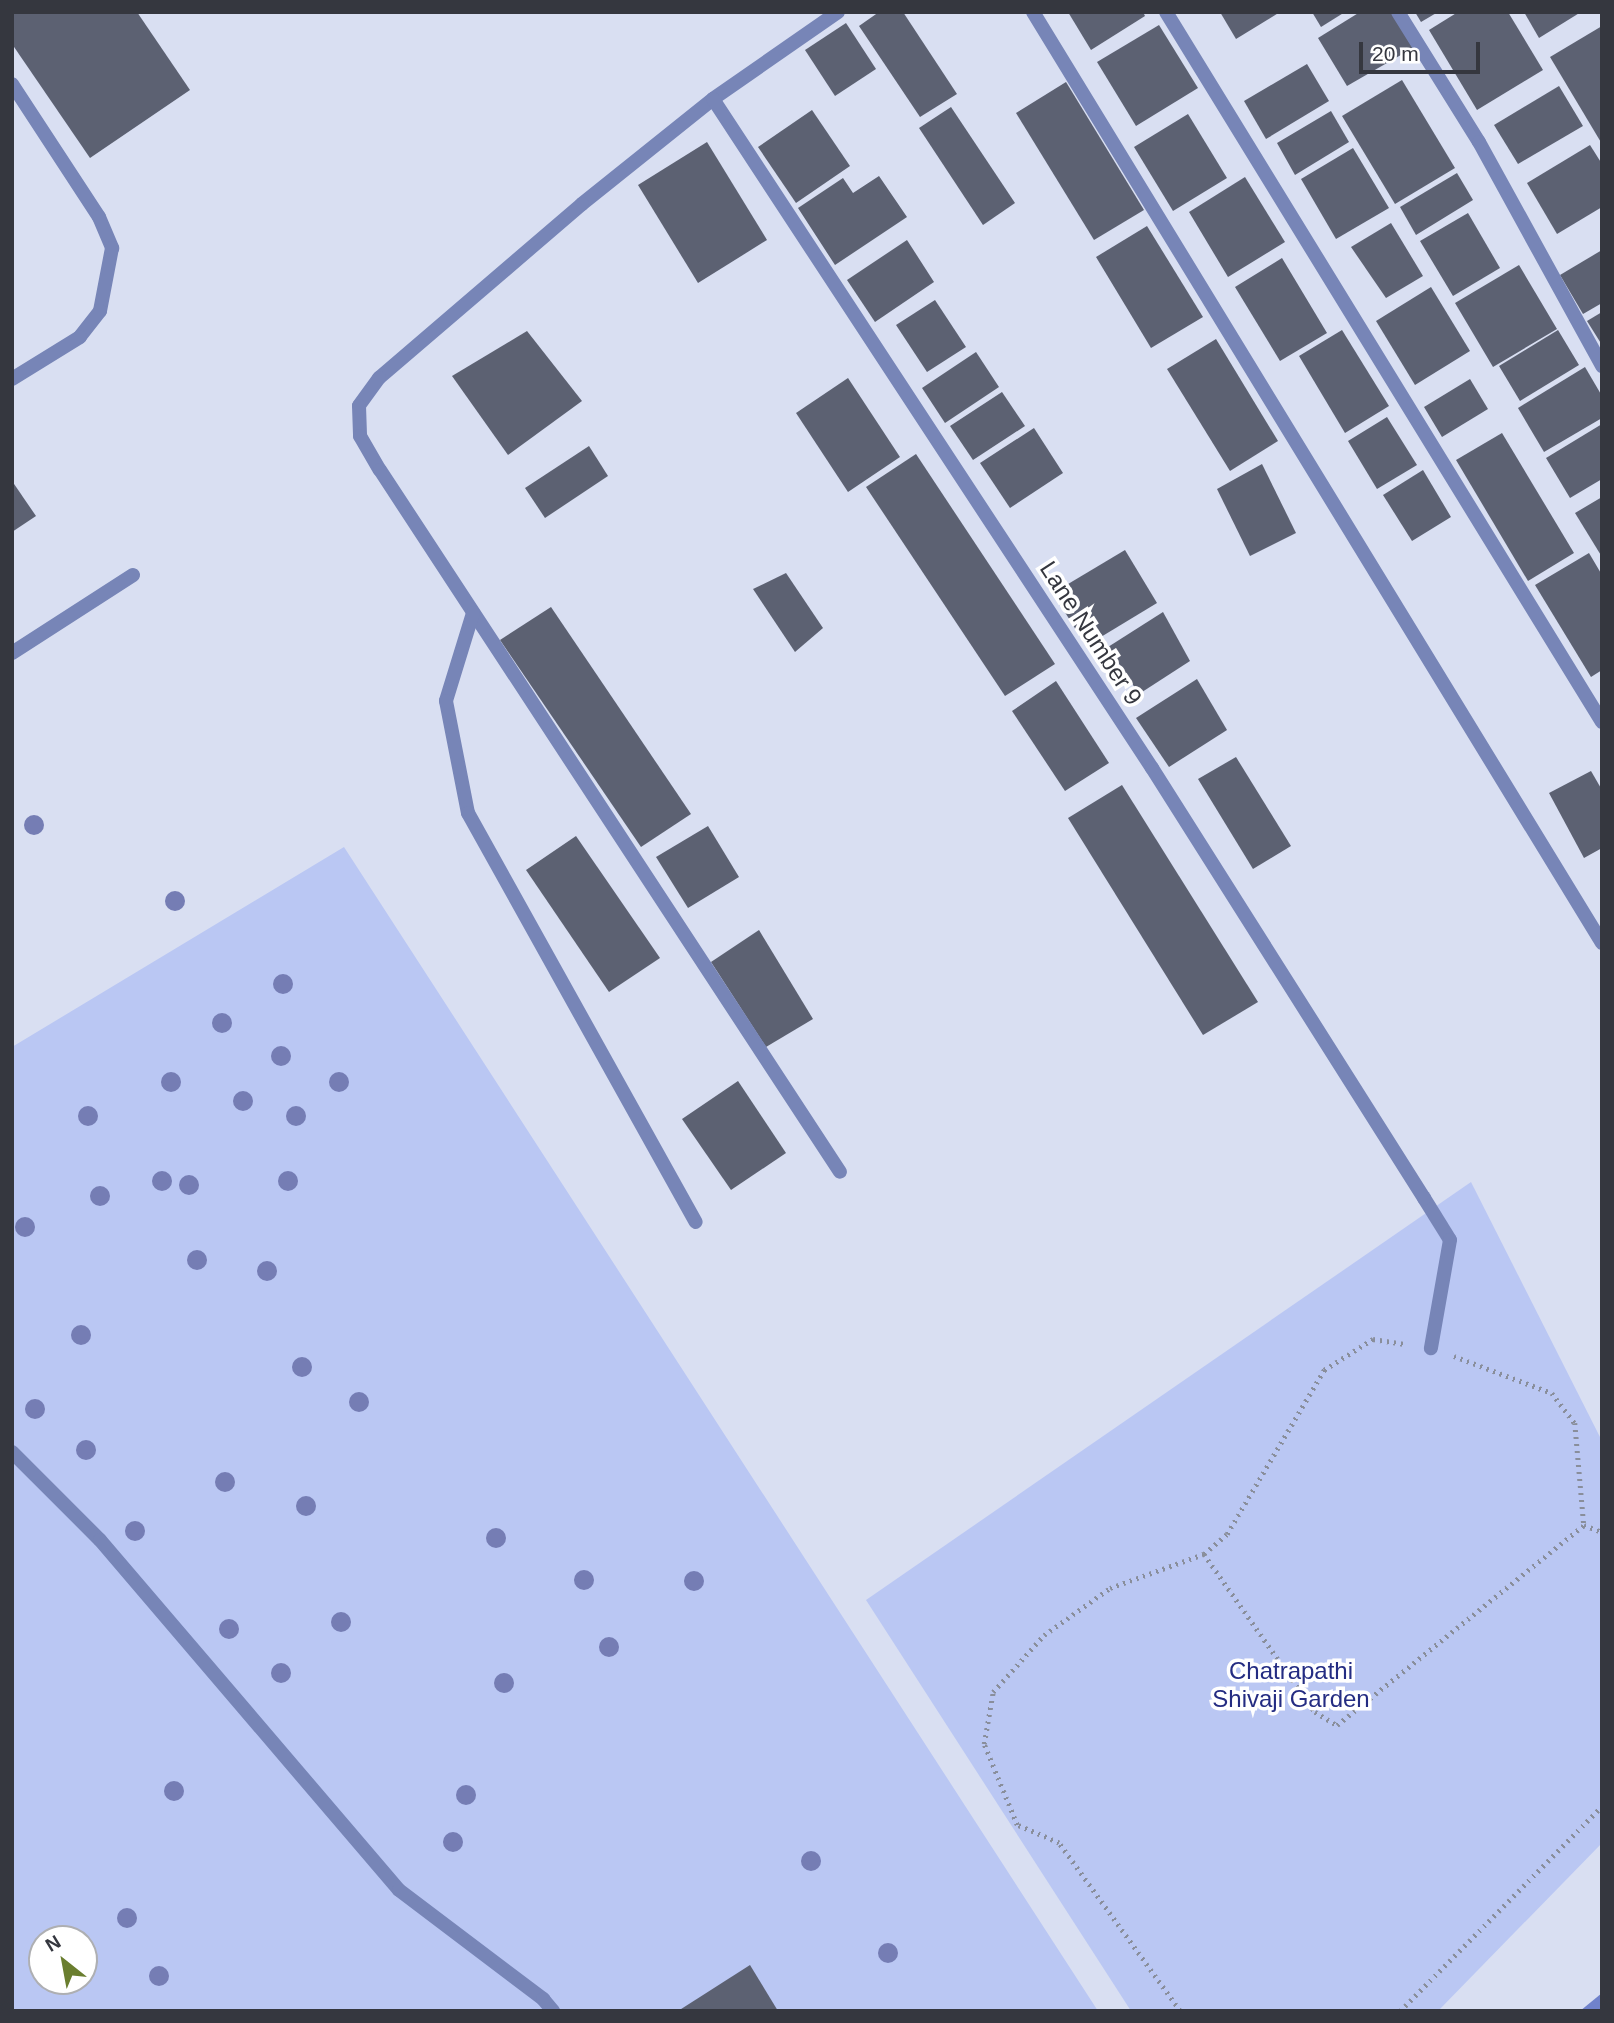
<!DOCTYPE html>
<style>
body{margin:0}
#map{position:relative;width:1614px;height:2023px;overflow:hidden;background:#d9dff2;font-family:Helvetica,sans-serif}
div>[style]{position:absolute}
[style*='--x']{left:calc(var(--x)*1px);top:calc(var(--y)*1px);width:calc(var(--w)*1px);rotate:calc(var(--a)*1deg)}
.green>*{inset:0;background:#bac7f3}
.water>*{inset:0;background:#7082cb}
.building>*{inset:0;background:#5c6172}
.path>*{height:4.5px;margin-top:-2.25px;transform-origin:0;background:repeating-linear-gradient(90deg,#898e9b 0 2px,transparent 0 7px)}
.service>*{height:14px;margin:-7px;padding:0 7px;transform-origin:7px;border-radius:7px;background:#7785b7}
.minor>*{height:14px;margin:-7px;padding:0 7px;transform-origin:7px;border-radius:7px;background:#7785b7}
.trees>*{width:20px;height:20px;margin:-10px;border-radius:50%;background:#757db4}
span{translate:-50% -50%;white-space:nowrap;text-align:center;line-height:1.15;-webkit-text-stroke:7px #fff;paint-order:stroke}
.street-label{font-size:24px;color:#35373f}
.park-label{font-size:24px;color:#242c82}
.frame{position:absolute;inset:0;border:14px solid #35373f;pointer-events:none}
.north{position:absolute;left:28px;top:1925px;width:70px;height:70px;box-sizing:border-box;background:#fff;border:2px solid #aeafb2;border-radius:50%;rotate:329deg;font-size:19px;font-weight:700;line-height:28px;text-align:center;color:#35373f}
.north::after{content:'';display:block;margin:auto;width:24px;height:32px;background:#6a7e2f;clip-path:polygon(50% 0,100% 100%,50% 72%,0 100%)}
.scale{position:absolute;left:1359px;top:42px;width:121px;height:32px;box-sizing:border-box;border:4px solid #35373f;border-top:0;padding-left:9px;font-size:21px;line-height:24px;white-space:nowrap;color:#35373f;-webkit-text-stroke:5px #fff;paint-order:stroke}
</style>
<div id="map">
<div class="green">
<i style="clip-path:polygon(evenodd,344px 847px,1098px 2011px,12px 2011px,12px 1047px,344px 847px,42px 1939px,84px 1939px,84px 1981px,42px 1981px,42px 1939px)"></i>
<i style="clip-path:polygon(1471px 1182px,1602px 1441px,1602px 1843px,1438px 2011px,1131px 2011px,866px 1600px)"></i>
</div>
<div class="water">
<i style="clip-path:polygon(1602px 1993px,1602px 2011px,1580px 2011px)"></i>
</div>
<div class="building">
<i style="clip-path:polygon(12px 12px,137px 12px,190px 90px,90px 158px,12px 44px)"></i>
<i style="clip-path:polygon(879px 12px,903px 12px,957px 94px,920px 117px,859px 26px)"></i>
<i style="clip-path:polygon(1068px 12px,1143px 12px,1145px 16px,1091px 50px)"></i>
<i style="clip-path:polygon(1220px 12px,1280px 12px,1236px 39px)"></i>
<i style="clip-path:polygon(1312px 12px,1345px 12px,1321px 27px)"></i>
<i style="clip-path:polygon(1360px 12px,1391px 12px,1413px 48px,1347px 86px,1318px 38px)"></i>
<i style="clip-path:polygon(1415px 12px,1438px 12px,1421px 22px)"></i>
<i style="clip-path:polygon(1458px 12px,1508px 12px,1543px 70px,1477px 110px,1429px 30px)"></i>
<i style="clip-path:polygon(1524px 12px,1581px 12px,1539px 38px)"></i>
<i style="clip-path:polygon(846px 23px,876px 69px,835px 96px,805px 50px)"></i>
<i style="clip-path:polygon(1159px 25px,1198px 88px,1136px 126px,1097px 62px)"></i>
<i style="clip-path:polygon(1602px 26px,1602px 144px,1550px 57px)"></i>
<i style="clip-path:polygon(1307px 64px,1329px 101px,1266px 139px,1244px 101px)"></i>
<i style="clip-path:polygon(1402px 80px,1455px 168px,1395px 204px,1342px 116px)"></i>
<i style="clip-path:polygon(1066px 82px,1144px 210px,1094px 240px,1016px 113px)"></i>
<i style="clip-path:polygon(1559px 86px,1583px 126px,1518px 164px,1494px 125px)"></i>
<i style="clip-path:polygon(951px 107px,1015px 203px,983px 225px,919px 128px)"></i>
<i style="clip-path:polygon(812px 110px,850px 166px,796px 203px,758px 147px)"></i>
<i style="clip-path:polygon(1331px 111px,1349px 142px,1295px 175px,1277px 143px)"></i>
<i style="clip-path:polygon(1188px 114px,1227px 178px,1173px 211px,1134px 147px)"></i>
<i style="clip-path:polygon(707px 142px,767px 240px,698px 283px,638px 185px)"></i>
<i style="clip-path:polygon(1590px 145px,1602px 164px,1602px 207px,1557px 234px,1527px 183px)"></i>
<i style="clip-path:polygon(1353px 148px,1389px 208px,1336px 239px,1301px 179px)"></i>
<i style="clip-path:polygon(1457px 173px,1473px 200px,1416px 235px,1400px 207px)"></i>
<i style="clip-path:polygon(879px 176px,907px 217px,835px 265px,798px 208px,843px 178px,853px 193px)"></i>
<i style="clip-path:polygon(1245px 177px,1285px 242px,1228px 277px,1189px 212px)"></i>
<i style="clip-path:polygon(1468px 213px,1500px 268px,1453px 296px,1420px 241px)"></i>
<i style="clip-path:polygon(1391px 223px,1423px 276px,1386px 298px,1351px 247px)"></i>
<i style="clip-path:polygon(1147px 226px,1203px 317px,1151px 348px,1096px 257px)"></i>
<i style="clip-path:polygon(907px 240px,934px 282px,875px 322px,847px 280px)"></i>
<i style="clip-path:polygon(1602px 250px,1602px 303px,1583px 314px,1560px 275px)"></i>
<i style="clip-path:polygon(1282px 258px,1327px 333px,1280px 361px,1235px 287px)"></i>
<i style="clip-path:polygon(1519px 265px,1557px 329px,1493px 367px,1455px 303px)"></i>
<i style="clip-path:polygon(1431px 287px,1470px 351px,1415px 385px,1376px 321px)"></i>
<i style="clip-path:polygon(935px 300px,966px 347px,927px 372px,896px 325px)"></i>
<i style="clip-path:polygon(1602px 312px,1602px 345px,1587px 321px)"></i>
<i style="clip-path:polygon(1342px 330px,1389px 406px,1345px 433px,1299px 356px)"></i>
<i style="clip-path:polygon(1558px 330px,1579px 365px,1520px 401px,1499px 366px)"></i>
<i style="clip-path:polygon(527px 331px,582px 401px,508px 455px,452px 376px)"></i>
<i style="clip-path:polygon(1216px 339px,1278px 441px,1230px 471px,1167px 369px)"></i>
<i style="clip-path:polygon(976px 352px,999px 387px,945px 423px,922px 388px)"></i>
<i style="clip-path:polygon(1585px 367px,1602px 396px,1602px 418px,1544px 452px,1518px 408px)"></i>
<i style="clip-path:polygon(848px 378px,900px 457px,848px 492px,796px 413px)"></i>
<i style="clip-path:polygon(1470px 379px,1488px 409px,1442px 437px,1424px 407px)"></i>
<i style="clip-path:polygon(1002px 392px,1025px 426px,973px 460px,950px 426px)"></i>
<i style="clip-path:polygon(1387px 417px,1417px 465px,1377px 489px,1348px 441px)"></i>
<i style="clip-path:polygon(1602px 424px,1602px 479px,1570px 498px,1546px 458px)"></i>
<i style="clip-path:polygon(1034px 428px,1063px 473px,1010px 508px,980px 463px)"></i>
<i style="clip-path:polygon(1502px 433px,1574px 553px,1528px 581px,1456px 460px)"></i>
<i style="clip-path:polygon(589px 446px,608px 476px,545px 518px,525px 488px)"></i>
<i style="clip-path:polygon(916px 454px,1055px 664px,1005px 696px,866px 487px)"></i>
<i style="clip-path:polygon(1262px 464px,1296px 533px,1250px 556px,1217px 489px)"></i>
<i style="clip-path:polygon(1423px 470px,1451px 517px,1412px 541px,1383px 495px)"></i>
<i style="clip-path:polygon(12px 481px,36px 516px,12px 532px)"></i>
<i style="clip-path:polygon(1602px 497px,1602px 557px,1575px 513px)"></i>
<i style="clip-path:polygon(1125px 550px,1157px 603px,1086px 646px,1053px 593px)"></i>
<i style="clip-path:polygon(1589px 553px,1602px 575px,1602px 670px,1591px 677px,1535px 585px)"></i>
<i style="clip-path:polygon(786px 573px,823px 628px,795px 652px,753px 589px)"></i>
<i style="clip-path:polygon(551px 607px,691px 814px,641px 847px,500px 640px)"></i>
<i style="clip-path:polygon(1163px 612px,1190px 661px,1139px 694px,1108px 647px)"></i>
<i style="clip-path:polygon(1197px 679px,1227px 730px,1169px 767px,1136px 718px)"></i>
<i style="clip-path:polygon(1056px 681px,1109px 763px,1065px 791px,1012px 711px)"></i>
<i style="clip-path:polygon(1236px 757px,1291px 846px,1253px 869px,1198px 779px)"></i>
<i style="clip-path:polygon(1591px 771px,1602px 790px,1602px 848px,1584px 858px,1549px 793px)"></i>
<i style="clip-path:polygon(1122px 785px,1258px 1002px,1203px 1035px,1068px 818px)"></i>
<i style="clip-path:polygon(708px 826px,739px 877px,688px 908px,656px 857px)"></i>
<i style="clip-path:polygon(576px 836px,660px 958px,609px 992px,526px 870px)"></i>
<i style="clip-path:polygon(759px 930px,813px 1019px,766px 1047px,711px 962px)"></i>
<i style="clip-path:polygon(738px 1081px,786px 1153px,731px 1190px,682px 1119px)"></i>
<i style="clip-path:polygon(750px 1965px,778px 2011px,678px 2011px)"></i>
</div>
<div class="path">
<i style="--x:1454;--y:1356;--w:105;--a:20.7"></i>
<i style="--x:1552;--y:1393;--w:38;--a:53"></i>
<i style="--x:1575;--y:1423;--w:102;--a:85"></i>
<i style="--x:1584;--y:1525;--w:19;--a:21"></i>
<i style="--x:1204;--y:1554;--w:193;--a:54.9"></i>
<i style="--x:1315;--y:1712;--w:26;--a:31"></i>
<i style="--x:1337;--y:1725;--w:318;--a:-39"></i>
<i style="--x:1180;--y:2011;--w:207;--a:-125.8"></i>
<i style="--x:1059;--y:1843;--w:46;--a:-156.8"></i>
<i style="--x:1017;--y:1825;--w:87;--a:-112.2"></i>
<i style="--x:984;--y:1744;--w:53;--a:-80.2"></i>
<i style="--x:993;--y:1692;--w:76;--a:-48.2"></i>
<i style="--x:1044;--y:1635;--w:81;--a:-35.5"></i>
<i style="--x:1110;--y:1588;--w:100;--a:-19.9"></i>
<i style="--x:1204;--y:1554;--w:30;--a:-41"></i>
<i style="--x:1227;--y:1534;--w:191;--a:-59.4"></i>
<i style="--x:1324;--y:1370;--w:58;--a:-32.3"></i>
<i style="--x:1373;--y:1339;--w:32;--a:9"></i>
<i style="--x:1400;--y:2011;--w:288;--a:-45.4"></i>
</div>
<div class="service">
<i style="--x:12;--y:84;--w:159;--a:56.8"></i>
<i style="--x:99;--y:217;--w:34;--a:67"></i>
<i style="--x:112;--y:248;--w:64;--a:100.8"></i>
<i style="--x:100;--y:311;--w:33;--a:128"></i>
<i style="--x:80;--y:337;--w:80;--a:148.3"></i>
<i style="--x:12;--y:653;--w:144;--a:-32.8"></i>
<i style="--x:1424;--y:1198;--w:49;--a:58.2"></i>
<i style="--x:1450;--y:1240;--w:110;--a:100"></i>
<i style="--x:12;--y:1452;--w:124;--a:45"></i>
<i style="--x:100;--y:1540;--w:460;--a:49.5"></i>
<i style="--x:399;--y:1890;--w:181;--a:37.1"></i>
<i style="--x:543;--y:1999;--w:16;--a:50"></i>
</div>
<div class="minor">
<i style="--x:838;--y:12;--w:152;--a:145.2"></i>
<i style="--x:713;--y:99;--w:168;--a:141.3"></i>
<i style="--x:582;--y:204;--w:267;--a:139.4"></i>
<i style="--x:379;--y:378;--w:34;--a:126"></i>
<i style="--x:359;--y:406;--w:30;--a:88"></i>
<i style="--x:360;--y:436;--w:39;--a:60"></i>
<i style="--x:380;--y:470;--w:839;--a:56.76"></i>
<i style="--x:1033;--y:12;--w:1091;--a:58.57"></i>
<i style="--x:1166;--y:12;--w:833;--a:58.45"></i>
<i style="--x:1398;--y:12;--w:153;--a:58.1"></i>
<i style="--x:1479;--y:142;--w:256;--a:61.2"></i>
<i style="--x:713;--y:99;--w:800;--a:56.73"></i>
<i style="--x:1152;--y:768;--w:509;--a:57.68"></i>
<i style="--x:473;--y:613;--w:92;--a:107.1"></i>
<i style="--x:446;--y:701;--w:114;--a:78.9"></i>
<i style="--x:468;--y:813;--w:468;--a:60.9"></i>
</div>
<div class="trees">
<i style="left:34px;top:825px"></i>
<i style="left:175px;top:901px"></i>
<i style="left:283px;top:984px"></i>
<i style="left:222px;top:1023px"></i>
<i style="left:281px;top:1056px"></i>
<i style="left:171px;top:1082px"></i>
<i style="left:339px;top:1082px"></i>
<i style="left:243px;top:1101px"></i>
<i style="left:88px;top:1116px"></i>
<i style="left:296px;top:1116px"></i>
<i style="left:162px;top:1181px"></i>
<i style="left:288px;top:1181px"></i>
<i style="left:189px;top:1185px"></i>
<i style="left:100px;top:1196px"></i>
<i style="left:25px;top:1227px"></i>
<i style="left:197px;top:1260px"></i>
<i style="left:267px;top:1271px"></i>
<i style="left:81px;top:1335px"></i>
<i style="left:302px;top:1367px"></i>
<i style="left:359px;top:1402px"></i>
<i style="left:35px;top:1409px"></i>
<i style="left:86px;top:1450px"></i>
<i style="left:225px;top:1482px"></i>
<i style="left:306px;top:1506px"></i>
<i style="left:135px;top:1531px"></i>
<i style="left:496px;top:1538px"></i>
<i style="left:584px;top:1580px"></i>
<i style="left:694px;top:1581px"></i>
<i style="left:341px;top:1622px"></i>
<i style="left:229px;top:1629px"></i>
<i style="left:609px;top:1647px"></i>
<i style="left:281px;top:1673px"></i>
<i style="left:504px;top:1683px"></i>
<i style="left:174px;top:1791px"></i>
<i style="left:466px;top:1795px"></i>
<i style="left:453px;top:1842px"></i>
<i style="left:811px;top:1861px"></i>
<i style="left:127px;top:1918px"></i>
<i style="left:888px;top:1953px"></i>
<i style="left:159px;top:1976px"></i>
</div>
<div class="street-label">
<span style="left:1091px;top:633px;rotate:57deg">Lane Number 9</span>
</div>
<div class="park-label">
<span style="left:1291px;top:1685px">Chatrapathi<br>Shivaji Garden</span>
</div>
<div class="frame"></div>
<div class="north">N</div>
<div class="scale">20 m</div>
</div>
